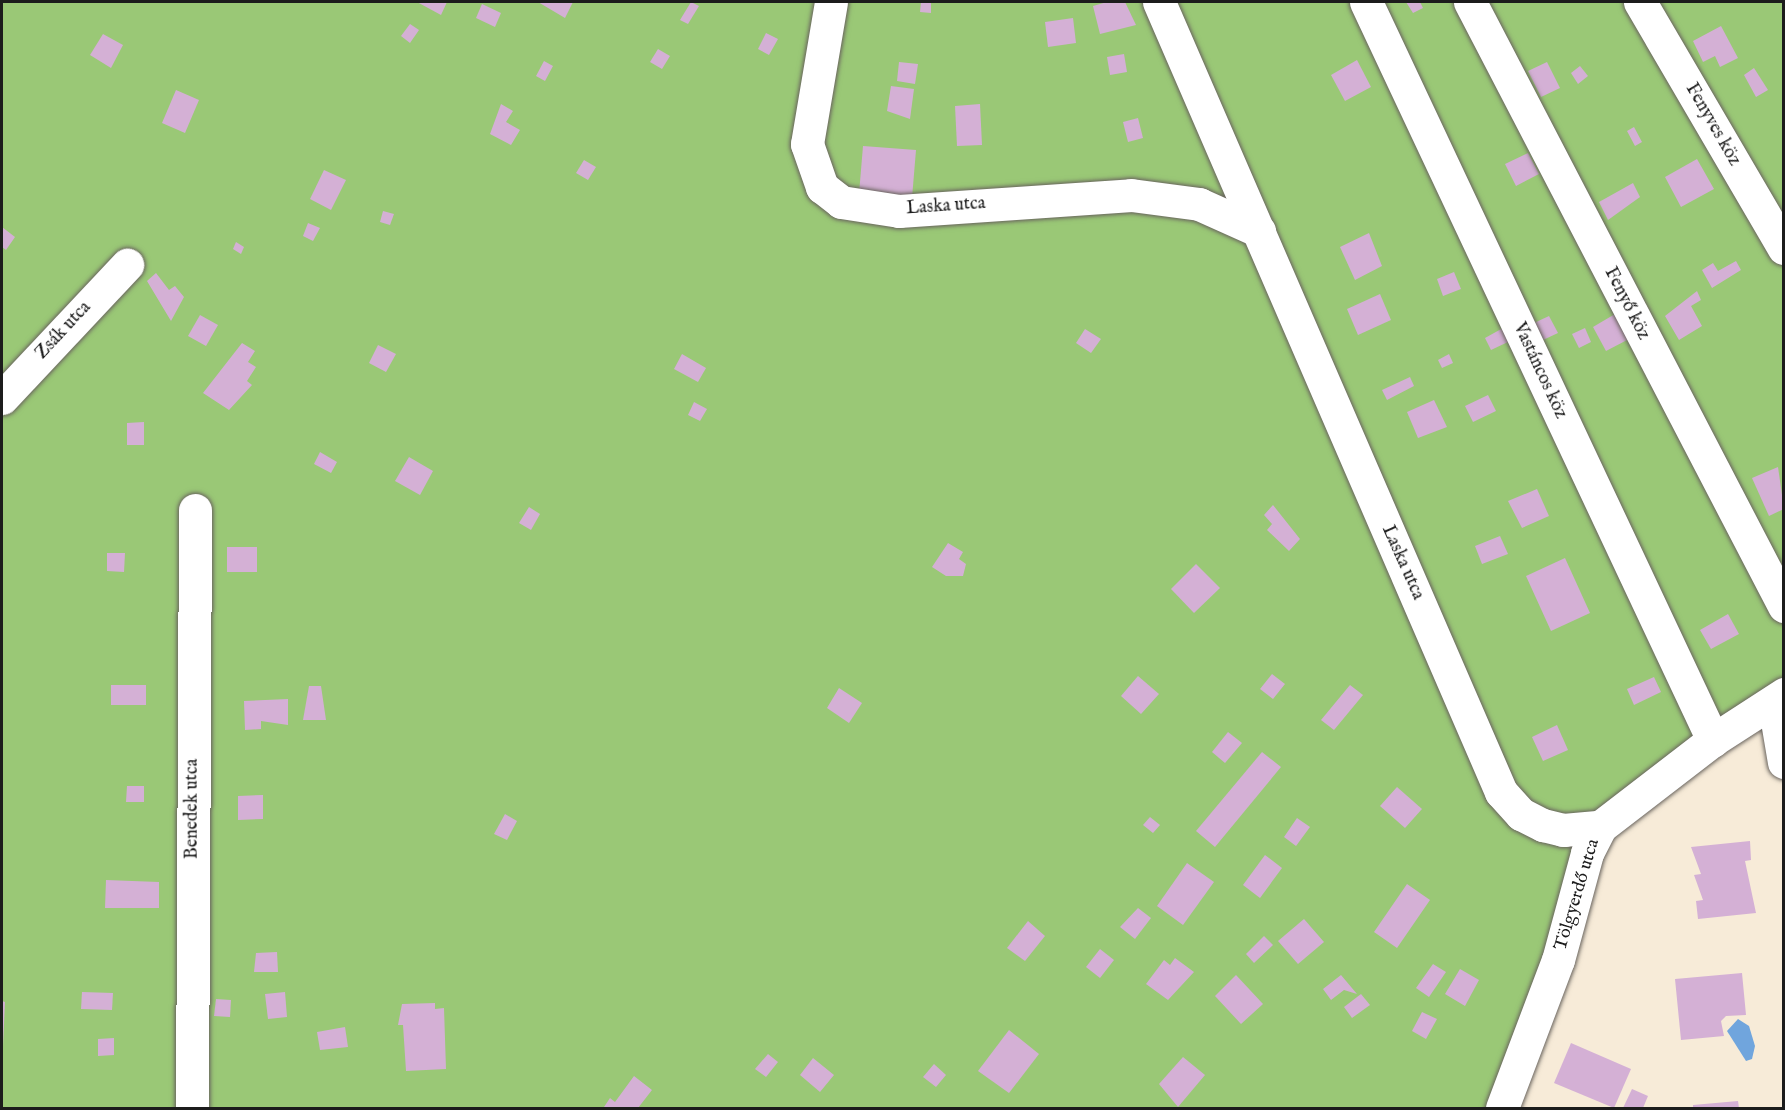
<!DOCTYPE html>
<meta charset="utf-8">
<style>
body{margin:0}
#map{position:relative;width:1785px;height:1110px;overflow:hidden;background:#f7ebd8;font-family:"IM FELL English",serif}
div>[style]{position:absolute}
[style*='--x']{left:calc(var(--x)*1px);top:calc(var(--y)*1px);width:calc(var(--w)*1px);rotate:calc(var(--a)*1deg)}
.green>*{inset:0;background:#9ac876}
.water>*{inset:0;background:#70a5dd}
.building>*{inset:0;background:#d4b0d5}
.roads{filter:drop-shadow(0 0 2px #69645e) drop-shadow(0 0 2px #69645e)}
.minor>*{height:33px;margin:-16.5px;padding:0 16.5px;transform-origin:16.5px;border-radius:16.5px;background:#fff}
span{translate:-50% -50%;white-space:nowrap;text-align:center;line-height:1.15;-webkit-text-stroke:5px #fff;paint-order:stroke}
.street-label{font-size:18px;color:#1c1c1c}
.frame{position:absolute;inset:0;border:3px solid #1c1c1c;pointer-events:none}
</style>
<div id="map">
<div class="green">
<i style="clip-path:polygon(2px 2px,1783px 2px,1783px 694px,1600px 827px,1502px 1108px,2px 1108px)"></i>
</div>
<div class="water">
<i style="clip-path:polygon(1738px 1019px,1749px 1026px,1755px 1046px,1752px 1059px,1746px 1061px,1727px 1031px)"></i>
</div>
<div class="building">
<i style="clip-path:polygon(417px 2px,447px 2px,441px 15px)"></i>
<i style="clip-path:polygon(538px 2px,573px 2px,565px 18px)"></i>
<i style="clip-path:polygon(691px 2px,699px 6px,688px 24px,680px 20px)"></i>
<i style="clip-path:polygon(921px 2px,931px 3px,931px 13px,920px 12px)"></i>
<i style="clip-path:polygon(1107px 2px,1125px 2px,1136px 25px,1100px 34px,1093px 6px)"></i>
<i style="clip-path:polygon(1406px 2px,1420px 2px,1423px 8px,1413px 13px)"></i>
<i style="clip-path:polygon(482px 4px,501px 13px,495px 27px,476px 18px)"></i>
<i style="clip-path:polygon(1073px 18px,1076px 43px,1048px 47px,1045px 22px)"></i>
<i style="clip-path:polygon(410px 24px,419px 30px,410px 43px,401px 36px)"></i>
<i style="clip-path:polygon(1721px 26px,1738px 58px,1720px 67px,1715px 56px,1703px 62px,1693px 41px)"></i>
<i style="clip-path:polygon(766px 33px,778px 39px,769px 55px,758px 49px)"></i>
<i style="clip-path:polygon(103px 34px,123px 45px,111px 68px,90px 55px)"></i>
<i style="clip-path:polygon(658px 49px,670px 56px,662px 69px,650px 62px)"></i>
<i style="clip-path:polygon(1124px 54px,1127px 72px,1110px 75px,1107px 57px)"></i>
<i style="clip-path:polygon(1357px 60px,1371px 87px,1345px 101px,1331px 75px)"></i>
<i style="clip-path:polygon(544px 61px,553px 66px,545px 81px,536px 76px)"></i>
<i style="clip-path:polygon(899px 62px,918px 64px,915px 84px,897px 81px)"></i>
<i style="clip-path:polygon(1547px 62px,1560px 88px,1541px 97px,1528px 71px)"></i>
<i style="clip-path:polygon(1580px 66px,1588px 76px,1578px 84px,1571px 73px)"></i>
<i style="clip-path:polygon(1754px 68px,1768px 90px,1756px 97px,1744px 75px)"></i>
<i style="clip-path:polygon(891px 86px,914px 89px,910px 119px,887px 111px)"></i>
<i style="clip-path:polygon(176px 90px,199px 100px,185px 133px,162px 123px)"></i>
<i style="clip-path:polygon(501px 104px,513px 111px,506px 122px,520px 130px,511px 145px,490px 134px)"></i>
<i style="clip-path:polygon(980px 104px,982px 145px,957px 146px,955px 106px)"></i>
<i style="clip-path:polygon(1138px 118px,1143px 138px,1128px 142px,1123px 122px)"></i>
<i style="clip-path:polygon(1634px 127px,1642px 142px,1635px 146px,1627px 131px)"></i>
<i style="clip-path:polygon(863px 146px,916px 150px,912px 198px,859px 194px)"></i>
<i style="clip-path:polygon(1528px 153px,1539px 174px,1516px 186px,1505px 164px)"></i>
<i style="clip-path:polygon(1697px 159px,1714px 189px,1681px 207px,1665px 177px)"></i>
<i style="clip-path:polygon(584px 160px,596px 167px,588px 180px,576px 173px)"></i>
<i style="clip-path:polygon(324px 170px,346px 180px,331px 210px,310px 199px)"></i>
<i style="clip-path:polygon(1633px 183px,1640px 197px,1608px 220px,1599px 202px)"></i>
<i style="clip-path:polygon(383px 211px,394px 214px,390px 225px,380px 222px)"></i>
<i style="clip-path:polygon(308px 223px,320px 228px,313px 241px,303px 236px)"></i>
<i style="clip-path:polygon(2px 227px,15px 237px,6px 250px,2px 247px)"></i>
<i style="clip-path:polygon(1369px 233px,1382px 266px,1355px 280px,1340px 247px)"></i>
<i style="clip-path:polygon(236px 242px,244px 247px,241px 254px,233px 249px)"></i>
<i style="clip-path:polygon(1736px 261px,1741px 270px,1712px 288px,1702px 270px,1713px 263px,1718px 271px)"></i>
<i style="clip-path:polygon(1454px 272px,1461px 289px,1443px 296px,1437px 279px)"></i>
<i style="clip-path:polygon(156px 273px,169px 290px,175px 286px,184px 297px,171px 321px,147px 281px)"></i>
<i style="clip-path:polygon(1697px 291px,1701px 300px,1691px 306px,1702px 326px,1679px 340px,1665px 316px)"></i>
<i style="clip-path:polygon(1380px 294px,1391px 320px,1358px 335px,1347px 309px)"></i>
<i style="clip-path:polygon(1615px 314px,1629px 339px,1606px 351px,1593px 327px)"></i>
<i style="clip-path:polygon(200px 315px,218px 325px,206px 346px,188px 336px)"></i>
<i style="clip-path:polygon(1549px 316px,1558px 333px,1543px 340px,1534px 323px)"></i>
<i style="clip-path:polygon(1503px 328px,1510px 341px,1491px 350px,1485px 338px)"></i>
<i style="clip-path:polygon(1585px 328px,1591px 342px,1579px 348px,1572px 334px)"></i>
<i style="clip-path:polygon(1085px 329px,1101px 339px,1091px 353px,1076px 343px)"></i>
<i style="clip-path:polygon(242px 343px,255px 351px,248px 362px,256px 367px,247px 381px,252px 385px,229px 410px,203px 393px)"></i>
<i style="clip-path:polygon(378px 345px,396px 354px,386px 372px,369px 363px)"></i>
<i style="clip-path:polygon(682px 354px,706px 368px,698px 382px,674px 369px)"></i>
<i style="clip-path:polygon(1449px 354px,1453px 363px,1442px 368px,1438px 360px)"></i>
<i style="clip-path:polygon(1410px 377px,1414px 386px,1387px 400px,1382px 390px)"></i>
<i style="clip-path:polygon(1488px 395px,1496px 411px,1473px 422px,1465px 406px)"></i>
<i style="clip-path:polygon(1434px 400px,1447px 427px,1418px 438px,1407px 412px)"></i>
<i style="clip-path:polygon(694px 402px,707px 409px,700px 421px,688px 415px)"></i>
<i style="clip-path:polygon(144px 422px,144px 445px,127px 445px,127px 423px)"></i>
<i style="clip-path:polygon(320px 452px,337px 462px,331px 473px,314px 464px)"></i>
<i style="clip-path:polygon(409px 457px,433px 471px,420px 495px,395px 481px)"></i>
<i style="clip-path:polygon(1778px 467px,1784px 509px,1769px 516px,1752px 478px)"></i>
<i style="clip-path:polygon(1537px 489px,1549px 516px,1522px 528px,1508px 501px)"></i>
<i style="clip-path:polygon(1273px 505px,1300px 539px,1289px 551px,1267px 530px,1272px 524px,1264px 515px)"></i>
<i style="clip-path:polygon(529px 507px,540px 514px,531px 530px,519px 523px)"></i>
<i style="clip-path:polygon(1500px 536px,1508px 554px,1482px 564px,1475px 546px)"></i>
<i style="clip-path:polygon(948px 543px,963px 552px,959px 559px,966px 564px,963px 576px,946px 576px,932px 567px)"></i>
<i style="clip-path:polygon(227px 547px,257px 547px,257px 572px,227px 572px)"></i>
<i style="clip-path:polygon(107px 553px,125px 553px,124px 572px,107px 571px)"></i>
<i style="clip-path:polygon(1565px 558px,1590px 613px,1551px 631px,1526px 576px)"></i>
<i style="clip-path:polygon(1196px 564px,1220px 588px,1194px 613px,1171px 589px)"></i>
<i style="clip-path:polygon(1728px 614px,1739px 634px,1711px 649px,1700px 630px)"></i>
<i style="clip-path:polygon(1272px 674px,1285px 684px,1273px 699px,1260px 689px)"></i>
<i style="clip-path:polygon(1138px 676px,1159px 694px,1141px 714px,1121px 696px)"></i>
<i style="clip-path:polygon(1654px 677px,1661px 692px,1634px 705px,1627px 689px)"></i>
<i style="clip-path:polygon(111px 685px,146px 685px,146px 705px,111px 705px)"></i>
<i style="clip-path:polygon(1350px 685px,1363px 695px,1334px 730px,1321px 720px)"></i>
<i style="clip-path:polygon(309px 686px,321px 686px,326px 720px,303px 720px)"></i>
<i style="clip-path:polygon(839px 688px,862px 703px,849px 723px,827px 708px)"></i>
<i style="clip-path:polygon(288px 699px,288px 725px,261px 721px,261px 729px,245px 730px,244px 701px)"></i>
<i style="clip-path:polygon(1557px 725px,1568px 750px,1543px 761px,1532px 737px)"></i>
<i style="clip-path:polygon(1228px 732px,1242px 743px,1225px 763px,1212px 752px)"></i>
<i style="clip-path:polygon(1262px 752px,1281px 767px,1215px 847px,1196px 831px)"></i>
<i style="clip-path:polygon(127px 786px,144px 786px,144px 802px,126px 802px)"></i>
<i style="clip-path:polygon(1397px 787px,1422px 809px,1405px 828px,1380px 806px)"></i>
<i style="clip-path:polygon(263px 795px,263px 819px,238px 820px,238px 796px)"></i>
<i style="clip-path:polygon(505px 814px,517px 821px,507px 840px,494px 834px)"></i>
<i style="clip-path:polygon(1150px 817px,1160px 825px,1153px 833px,1143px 825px)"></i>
<i style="clip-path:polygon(1297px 818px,1310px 827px,1296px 846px,1284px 837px)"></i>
<i style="clip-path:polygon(1750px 841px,1751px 860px,1745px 861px,1756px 913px,1698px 919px,1696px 901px,1703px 900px,1694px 875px,1701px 874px,1691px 847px)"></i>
<i style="clip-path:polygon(1265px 855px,1282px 868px,1260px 898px,1243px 885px)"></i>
<i style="clip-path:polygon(1187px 863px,1214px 882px,1183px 925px,1157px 906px)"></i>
<i style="clip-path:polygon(106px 880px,159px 882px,159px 908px,105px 908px)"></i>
<i style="clip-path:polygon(1407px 884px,1430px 900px,1397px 948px,1374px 932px)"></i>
<i style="clip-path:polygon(1138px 908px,1151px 918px,1135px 939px,1120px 927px)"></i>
<i style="clip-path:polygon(1304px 919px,1324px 942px,1298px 964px,1278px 941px)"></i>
<i style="clip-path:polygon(1028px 921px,1045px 936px,1025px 961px,1007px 948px)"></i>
<i style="clip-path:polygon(1264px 936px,1273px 945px,1254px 963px,1246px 954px)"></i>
<i style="clip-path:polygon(1100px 949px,1114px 960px,1100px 978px,1086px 967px)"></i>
<i style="clip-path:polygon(277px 952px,278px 972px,254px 972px,256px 953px)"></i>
<i style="clip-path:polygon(1175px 958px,1194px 972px,1168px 1000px,1146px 984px,1164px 960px,1170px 965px)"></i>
<i style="clip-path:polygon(1433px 964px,1446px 972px,1429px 997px,1416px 988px)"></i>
<i style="clip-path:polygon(1460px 969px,1479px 980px,1465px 1006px,1445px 994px)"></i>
<i style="clip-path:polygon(1742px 973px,1746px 1015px,1726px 1016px,1721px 1021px,1724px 1036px,1681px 1040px,1675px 979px)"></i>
<i style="clip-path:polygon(1236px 975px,1263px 1004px,1241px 1024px,1215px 996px)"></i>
<i style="clip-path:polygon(1341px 975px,1357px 994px,1344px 990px,1331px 1000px,1323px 989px)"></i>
<i style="clip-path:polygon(82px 992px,113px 993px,112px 1010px,81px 1009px)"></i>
<i style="clip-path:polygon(285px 992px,287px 1017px,268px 1019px,265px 994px)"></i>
<i style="clip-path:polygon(1361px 994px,1370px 1005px,1352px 1018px,1344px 1007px)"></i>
<i style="clip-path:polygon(216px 999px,231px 1000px,230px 1017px,214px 1016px)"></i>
<i style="clip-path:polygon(2px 1001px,5px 1002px,3px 1046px,2px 1046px)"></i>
<i style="clip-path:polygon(435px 1003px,435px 1009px,444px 1008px,446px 1069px,406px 1071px,403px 1025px,398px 1025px,402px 1004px)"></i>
<i style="clip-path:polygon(1422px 1012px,1437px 1019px,1426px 1039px,1412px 1031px)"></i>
<i style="clip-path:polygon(345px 1027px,348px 1047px,320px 1050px,317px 1032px)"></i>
<i style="clip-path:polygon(1009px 1030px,1039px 1054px,1009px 1093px,978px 1071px)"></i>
<i style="clip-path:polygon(114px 1038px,114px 1055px,98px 1056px,98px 1039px)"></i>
<i style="clip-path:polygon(1571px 1043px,1631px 1069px,1614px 1108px,1554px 1083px)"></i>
<i style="clip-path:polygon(768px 1054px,778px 1062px,766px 1077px,755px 1069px)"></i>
<i style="clip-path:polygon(1183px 1057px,1205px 1075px,1178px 1107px,1159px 1084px)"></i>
<i style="clip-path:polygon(813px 1058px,834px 1075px,820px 1092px,800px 1075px)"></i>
<i style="clip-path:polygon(934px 1064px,946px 1075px,936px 1087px,923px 1077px)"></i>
<i style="clip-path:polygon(634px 1076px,652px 1090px,638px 1108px,604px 1107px,610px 1098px,615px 1102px)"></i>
<i style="clip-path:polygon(1632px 1089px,1648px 1096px,1643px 1108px,1623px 1108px)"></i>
<i style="clip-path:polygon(1738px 1101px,1739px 1108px,1693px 1108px,1693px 1105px)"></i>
</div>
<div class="roads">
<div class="minor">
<i style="--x:831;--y:2;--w:144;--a:99.6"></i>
<i style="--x:807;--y:144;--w:46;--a:70.8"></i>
<i style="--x:822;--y:187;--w:24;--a:38"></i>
<i style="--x:841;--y:202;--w:59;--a:8.8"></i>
<i style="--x:899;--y:211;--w:233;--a:-3.9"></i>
<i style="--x:1131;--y:195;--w:69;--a:7.5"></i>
<i style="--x:1199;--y:204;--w:66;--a:24.2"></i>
<i style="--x:1159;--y:2;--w:861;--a:66.59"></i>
<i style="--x:1501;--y:792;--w:30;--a:48"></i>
<i style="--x:1521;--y:814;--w:25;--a:27"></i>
<i style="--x:1543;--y:825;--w:21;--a:14"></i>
<i style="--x:1563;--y:830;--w:37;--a:-5"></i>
<i style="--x:1366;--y:2;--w:816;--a:64.82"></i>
<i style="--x:1470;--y:2;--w:681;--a:62.53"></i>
<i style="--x:1640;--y:2;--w:285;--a:59.7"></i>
<i style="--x:2;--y:398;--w:183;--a:-46.8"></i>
<i style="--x:1774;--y:703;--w:60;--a:80.4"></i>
<i style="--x:192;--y:1108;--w:598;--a:-89.71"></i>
<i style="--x:1502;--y:1108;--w:158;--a:-69.3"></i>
<i style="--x:1558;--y:960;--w:111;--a:-74.8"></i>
<i style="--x:1587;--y:853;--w:29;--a:-63"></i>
<i style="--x:1600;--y:827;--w:143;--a:-37.6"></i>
<i style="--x:1713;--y:740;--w:85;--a:-32.9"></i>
</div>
</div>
<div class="street-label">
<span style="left:1712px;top:125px;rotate:60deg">Fenyves köz</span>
<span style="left:946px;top:207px;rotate:-4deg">Laska utca</span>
<span style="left:1626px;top:304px;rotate:63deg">Fenyő köz</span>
<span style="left:64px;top:331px;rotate:-47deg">Zsák utca</span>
<span style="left:1539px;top:371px;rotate:65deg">Vastáncos köz</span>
<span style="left:1402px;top:563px;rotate:66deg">Laska utca</span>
<span style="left:193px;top:809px;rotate:-90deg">Benedek utca</span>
<span style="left:1578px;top:895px;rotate:-73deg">Tölgyerdő utca</span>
</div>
<div class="frame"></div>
</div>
